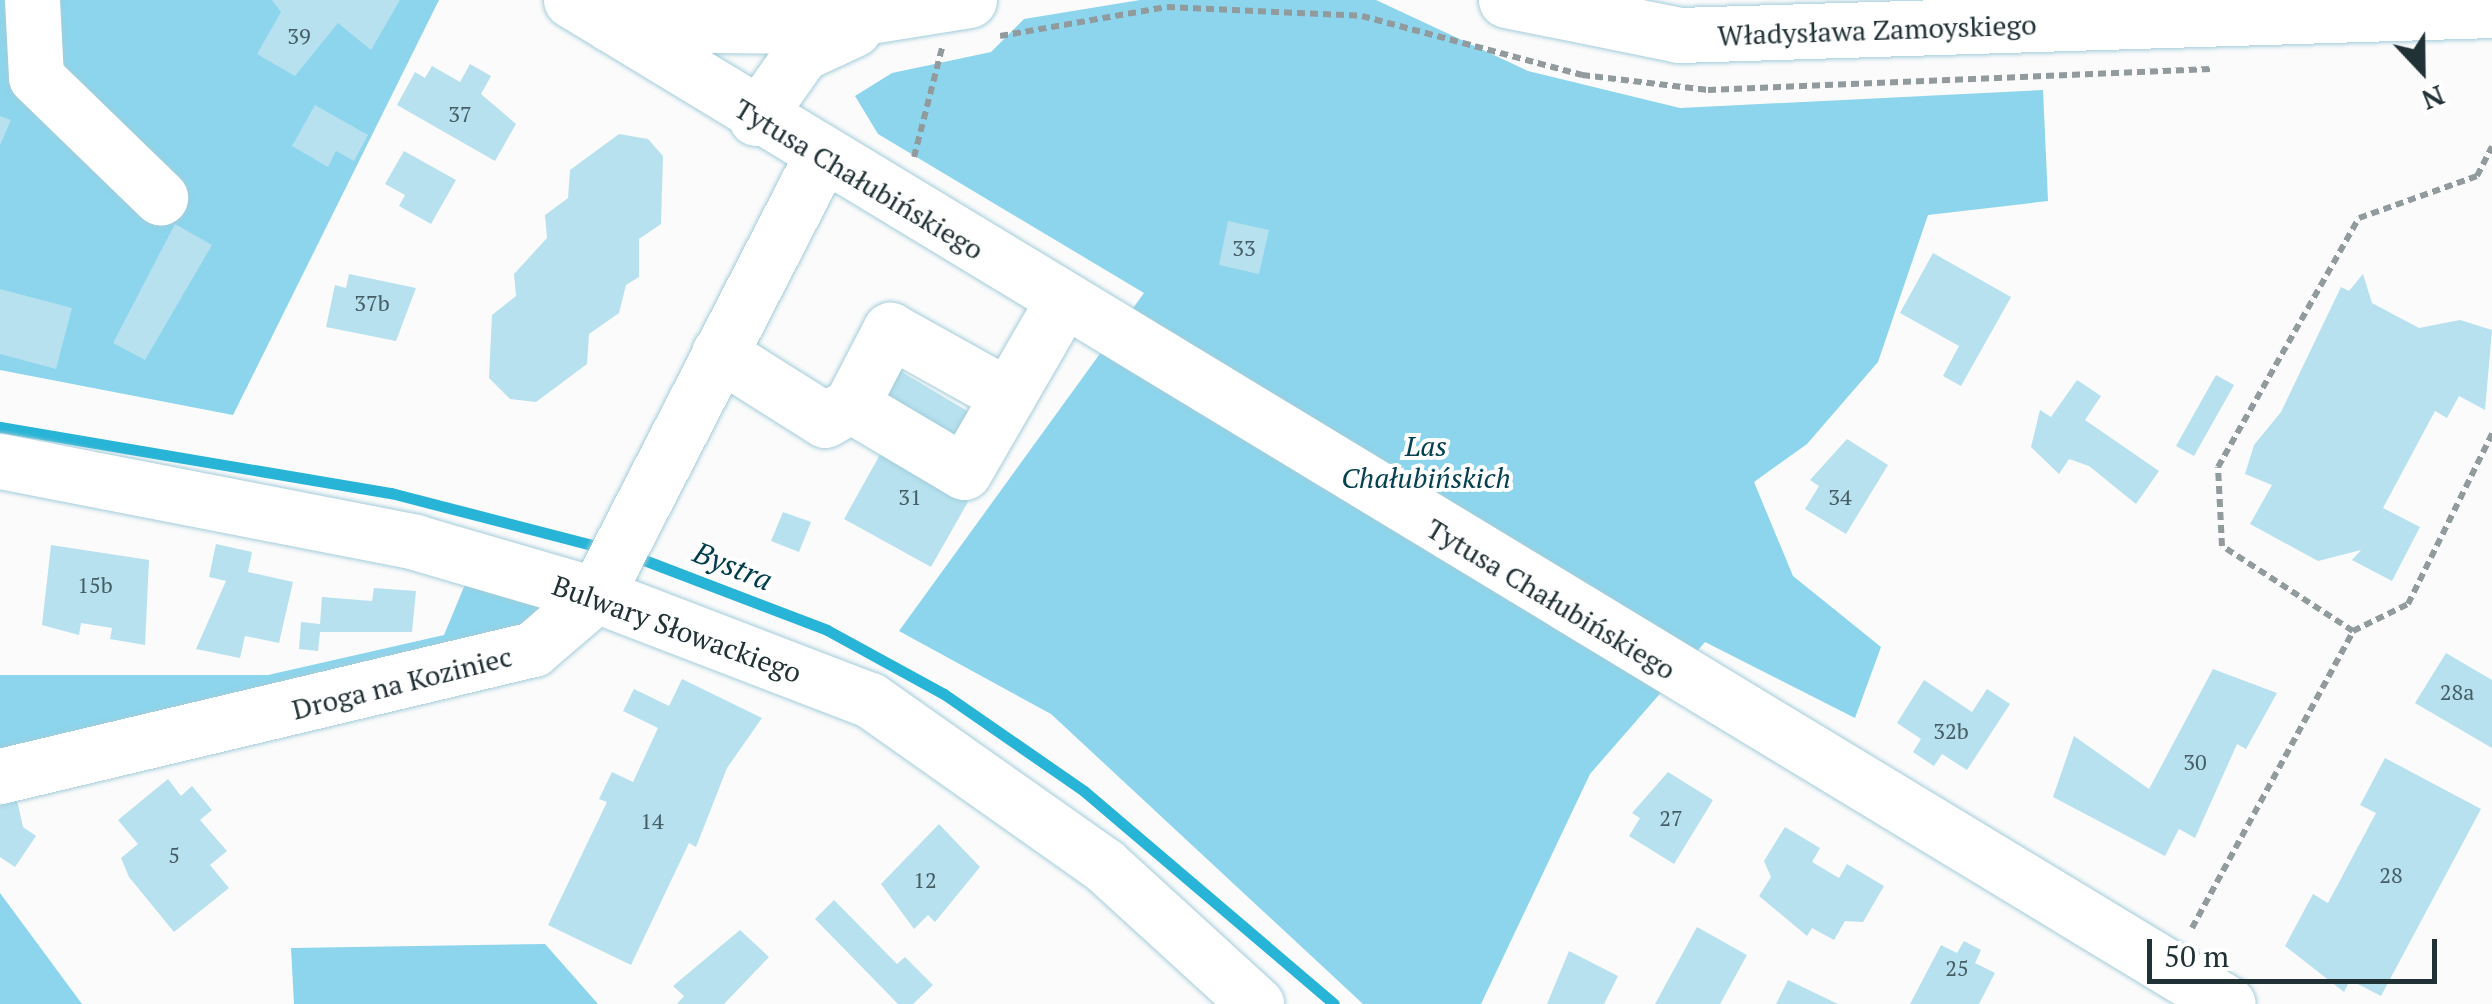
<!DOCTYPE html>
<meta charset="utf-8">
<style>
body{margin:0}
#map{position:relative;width:2492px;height:1004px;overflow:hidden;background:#fbfbfb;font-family:"PT Serif",serif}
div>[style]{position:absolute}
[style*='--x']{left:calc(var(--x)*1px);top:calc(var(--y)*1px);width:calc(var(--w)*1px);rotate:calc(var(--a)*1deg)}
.green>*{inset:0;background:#8cd5ec}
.stream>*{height:11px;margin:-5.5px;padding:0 5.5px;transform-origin:5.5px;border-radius:5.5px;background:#28b4d6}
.building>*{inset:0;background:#b7e1ee}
.path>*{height:6px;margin-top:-3px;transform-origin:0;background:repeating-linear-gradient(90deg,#919a9c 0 8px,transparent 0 13px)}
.roads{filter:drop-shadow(0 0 2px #a3cdda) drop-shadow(0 0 2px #a3cdda)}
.minor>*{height:55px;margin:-27.5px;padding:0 27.5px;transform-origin:27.5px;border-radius:27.5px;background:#fff}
span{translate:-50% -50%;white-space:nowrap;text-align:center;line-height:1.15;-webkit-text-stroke:8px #fff;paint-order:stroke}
.number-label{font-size:22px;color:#465e65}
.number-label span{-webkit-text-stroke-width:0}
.street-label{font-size:28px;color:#213237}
.park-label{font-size:28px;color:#064150;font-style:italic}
.water-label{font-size:30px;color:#003d4b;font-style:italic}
.north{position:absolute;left:2372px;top:20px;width:100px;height:100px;-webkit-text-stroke:8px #fff;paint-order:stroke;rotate:158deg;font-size:28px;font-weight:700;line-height:40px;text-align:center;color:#213237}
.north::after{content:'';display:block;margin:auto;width:35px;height:45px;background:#213237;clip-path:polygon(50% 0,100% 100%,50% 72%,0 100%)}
.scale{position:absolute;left:2147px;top:939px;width:290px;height:45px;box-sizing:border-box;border:5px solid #213237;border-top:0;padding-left:12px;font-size:30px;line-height:35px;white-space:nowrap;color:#213237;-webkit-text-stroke:8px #fff;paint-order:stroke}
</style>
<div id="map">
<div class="green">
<i style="clip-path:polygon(0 0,439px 0,233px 415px,0 370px)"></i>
<i style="clip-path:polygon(1140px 0,1376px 0,1528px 71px,1680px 108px,2043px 90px,2048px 201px,1928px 215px,1878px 362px,1807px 444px,1754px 482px,1793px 576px,1881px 647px,1855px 718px,1705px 642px,1590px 774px,1481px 1004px,1363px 1004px,1051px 714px,899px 631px,1144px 293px,878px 134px,855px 96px,892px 73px,991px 52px,1024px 19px)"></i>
<i style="clip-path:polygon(466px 582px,548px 604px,518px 641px,0 759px,0 675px,268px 675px,444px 635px)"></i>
<i style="clip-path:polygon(0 893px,82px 1004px,0 1004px)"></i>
<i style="clip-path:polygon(545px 944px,598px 1004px,294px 1004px,291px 948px)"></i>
</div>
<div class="stream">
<i style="--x:0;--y:427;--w:397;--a:9.6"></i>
<i style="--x:391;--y:493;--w:219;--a:14.5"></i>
<i style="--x:631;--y:555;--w:210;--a:20.9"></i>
<i style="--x:827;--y:630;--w:133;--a:28.7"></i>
<i style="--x:944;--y:694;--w:170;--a:34.7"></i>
<i style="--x:1084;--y:791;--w:328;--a:40.4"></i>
</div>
<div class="building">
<i style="clip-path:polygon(272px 0,400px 0,371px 50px,338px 23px,295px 76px,257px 54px,281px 12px)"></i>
<i style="clip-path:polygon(470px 64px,491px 76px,481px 94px,516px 124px,495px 161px,397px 105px,415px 72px,425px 78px,432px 66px,460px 82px)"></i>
<i style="clip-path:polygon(315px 105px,368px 135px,354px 161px,336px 151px,328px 167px,292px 146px)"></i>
<i style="clip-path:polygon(0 116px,11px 120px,0 145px)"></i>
<i style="clip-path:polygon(619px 134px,648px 139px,663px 156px,661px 224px,639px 239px,639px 277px,626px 285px,619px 313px,589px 334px,587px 364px,536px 402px,510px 399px,489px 378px,492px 315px,516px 296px,514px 274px,547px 238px,545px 215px,568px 198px,570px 170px)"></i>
<i style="clip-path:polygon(404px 151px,456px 180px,431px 224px,399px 206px,405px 195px,385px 184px)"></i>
<i style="clip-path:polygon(1228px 221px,1269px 230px,1259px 274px,1219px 265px)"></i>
<i style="clip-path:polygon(175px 224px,212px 245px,145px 360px,113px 343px)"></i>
<i style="clip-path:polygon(1933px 253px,2011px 297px,1961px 386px,1943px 376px,1959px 346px,1900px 313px)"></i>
<i style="clip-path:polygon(349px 274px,416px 288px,396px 341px,326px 327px,335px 285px,346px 288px)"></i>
<i style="clip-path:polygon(2363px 274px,2372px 303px,2419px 328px,2460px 320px,2492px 330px,2485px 410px,2459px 396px,2447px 418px,2435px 411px,2383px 508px,2420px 527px,2392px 581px,2352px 560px,2361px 550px,2318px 561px,2250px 524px,2272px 485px,2245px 474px,2254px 445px,2281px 412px,2341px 287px,2349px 291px)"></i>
<i style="clip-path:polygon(0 289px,72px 308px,56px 369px,0 354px)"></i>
<i style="clip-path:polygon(885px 362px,1001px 431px,980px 466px,863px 397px)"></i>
<i style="clip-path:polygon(2216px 375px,2234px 385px,2194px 456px,2176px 446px)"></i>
<i style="clip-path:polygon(2077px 380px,2101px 396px,2085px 420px,2159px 471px,2136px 504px,2089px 466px,2069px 459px,2059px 474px,2031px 447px,2040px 410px,2051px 417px)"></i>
<i style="clip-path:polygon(1847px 439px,1888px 465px,1846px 534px,1805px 509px,1819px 486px,1810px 480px)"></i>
<i style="clip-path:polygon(882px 451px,969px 500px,931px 567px,844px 519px)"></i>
<i style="clip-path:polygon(783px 512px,811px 522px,799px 552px,771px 541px)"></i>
<i style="clip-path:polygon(216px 544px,252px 552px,248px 572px,293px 582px,279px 643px,245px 636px,240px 658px,196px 649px,226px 581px,209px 577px)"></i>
<i style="clip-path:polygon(51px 545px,149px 560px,145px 645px,110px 639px,112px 628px,81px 623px,79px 635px,42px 625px)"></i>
<i style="clip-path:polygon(374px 588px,416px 591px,412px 632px,320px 632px,318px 651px,299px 649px,301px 622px,320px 624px,322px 597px,372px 601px)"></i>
<i style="clip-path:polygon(2446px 653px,2492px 680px,2492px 748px,2415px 703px)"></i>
<i style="clip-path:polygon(2213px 669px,2277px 693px,2246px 749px,2237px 744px,2195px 838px,2179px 829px,2165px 856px,2053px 797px,2074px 736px,2149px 789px)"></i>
<i style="clip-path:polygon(682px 679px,762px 718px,727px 768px,696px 847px,689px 843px,631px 965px,548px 925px,607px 802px,599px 799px,612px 772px,633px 782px,658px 728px,623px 711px,634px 689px,669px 706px)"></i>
<i style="clip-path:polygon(1924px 680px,1972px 712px,1987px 689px,2010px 704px,1967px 770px,1942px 754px,1934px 766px,1913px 752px,1921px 739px,1897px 723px)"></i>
<i style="clip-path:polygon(2385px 758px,2481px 809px,2381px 996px,2350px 980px,2344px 992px,2285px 946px,2313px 894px,2328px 903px,2376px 813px,2360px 805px)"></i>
<i style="clip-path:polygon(1668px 772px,1713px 800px,1674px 864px,1629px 836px,1640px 818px,1632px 813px)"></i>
<i style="clip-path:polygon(168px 779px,181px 796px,192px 786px,212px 810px,200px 820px,227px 851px,210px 865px,229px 888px,174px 932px,129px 877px,121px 858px,138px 844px,118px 820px)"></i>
<i style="clip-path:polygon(17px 800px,23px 827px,36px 836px,15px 867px,0 857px,0 805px)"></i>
<i style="clip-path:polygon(939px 824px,980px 867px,935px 922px,928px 915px,914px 929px,881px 884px)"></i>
<i style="clip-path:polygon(1785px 827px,1820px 848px,1812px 862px,1839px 878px,1847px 864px,1884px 886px,1863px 922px,1845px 921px,1834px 940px,1812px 928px,1807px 936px,1759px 896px,1771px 877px,1764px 861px)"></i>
<i style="clip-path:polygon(834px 900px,897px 964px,905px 957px,933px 985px,913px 1004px,898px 1004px,815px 919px)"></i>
<i style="clip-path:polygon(1697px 927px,1747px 955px,1720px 1004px,1655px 1004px)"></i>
<i style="clip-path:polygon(740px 930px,769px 957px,724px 1004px,677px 1004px,684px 996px,673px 986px)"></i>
<i style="clip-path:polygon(1964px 941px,1981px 950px,1975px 963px,1995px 973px,1979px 1004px,1910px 1004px,1941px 945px,1957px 953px)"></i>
<i style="clip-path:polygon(1569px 951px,1618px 976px,1604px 1004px,1547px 1004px)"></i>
<i style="clip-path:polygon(1788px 980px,1838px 1004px,1776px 1004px)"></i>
</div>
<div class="path">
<i style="--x:1000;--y:36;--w:169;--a:-9.9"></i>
<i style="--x:1167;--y:7;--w:195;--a:2.6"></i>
<i style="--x:1362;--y:16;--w:228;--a:15"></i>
<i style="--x:1582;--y:75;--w:127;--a:6.8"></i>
<i style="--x:1708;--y:90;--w:503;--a:-2.39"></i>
<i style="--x:914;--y:157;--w:113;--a:-75.6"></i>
<i style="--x:2353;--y:631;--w:156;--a:-147"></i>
<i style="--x:2222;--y:546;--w:79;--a:-92.9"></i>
<i style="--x:2218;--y:467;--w:286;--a:-60.5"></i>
<i style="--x:2359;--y:218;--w:125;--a:-19.6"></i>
<i style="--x:2477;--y:176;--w:33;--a:-63"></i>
<i style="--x:2192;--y:928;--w:338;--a:-61.5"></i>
<i style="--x:2353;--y:631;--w:61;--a:-26.1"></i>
<i style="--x:2408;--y:604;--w:190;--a:-63.7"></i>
</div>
<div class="roads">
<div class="minor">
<i style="--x:32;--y:0;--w:77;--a:87"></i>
<i style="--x:36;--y:77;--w:173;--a:44.1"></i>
<i style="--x:571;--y:0;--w:1937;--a:31.21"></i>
<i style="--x:1506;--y:0;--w:177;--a:11.4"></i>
<i style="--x:1679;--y:35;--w:813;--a:-1.76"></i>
<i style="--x:610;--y:24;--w:197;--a:0.6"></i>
<i style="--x:807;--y:26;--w:164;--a:-9.1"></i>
<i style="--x:756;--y:118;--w:80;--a:-54.7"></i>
<i style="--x:802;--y:53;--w:57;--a:-24.8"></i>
<i style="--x:719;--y:353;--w:125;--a:32.3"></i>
<i style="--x:825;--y:420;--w:30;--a:-30"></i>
<i style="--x:851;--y:405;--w:85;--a:-62.5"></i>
<i style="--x:890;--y:330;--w:135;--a:29.2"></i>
<i style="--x:851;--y:405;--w:131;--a:30.7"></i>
<i style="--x:964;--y:472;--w:196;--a:-60"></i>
<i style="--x:0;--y:461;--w:423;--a:11"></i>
<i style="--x:415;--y:542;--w:189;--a:16.3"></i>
<i style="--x:596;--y:595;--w:293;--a:21"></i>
<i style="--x:870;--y:700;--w:286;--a:35.2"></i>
<i style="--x:1104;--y:865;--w:206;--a:42.4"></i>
<i style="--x:0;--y:776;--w:548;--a:-13.4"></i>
<i style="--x:533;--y:649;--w:83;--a:-40.6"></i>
<i style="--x:596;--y:595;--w:492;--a:-62.8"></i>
</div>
</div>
<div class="number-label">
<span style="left:299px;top:36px">39</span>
<span style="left:460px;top:114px">37</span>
<span style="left:1244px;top:248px">33</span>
<span style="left:372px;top:303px">37b</span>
<span style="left:910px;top:497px">31</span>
<span style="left:1840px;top:497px">34</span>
<span style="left:95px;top:585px">15b</span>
<span style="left:2457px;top:692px">28a</span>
<span style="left:1951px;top:731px">32b</span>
<span style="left:2195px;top:762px">30</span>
<span style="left:1671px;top:818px">27</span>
<span style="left:652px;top:821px">14</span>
<span style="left:174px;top:855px">5</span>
<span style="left:2391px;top:875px">28</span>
<span style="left:925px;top:880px">12</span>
<span style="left:1957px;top:968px">25</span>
</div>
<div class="street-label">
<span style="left:1877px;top:30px;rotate:-2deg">Władysława Zamoyskiego</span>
<span style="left:859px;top:179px;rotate:31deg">Tytusa Chałubińskiego</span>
<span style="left:1551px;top:599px;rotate:31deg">Tytusa Chałubińskiego</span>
<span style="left:677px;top:629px;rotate:20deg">Bulwary Słowackiego</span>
<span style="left:402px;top:683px;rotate:-14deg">Droga na Koziniec</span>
</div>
<div class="park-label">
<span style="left:1426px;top:462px">Las<br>Chałubińskich</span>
</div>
<div class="water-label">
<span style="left:733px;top:566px;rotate:22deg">Bystra</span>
</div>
<div class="north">N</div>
<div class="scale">50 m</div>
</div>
